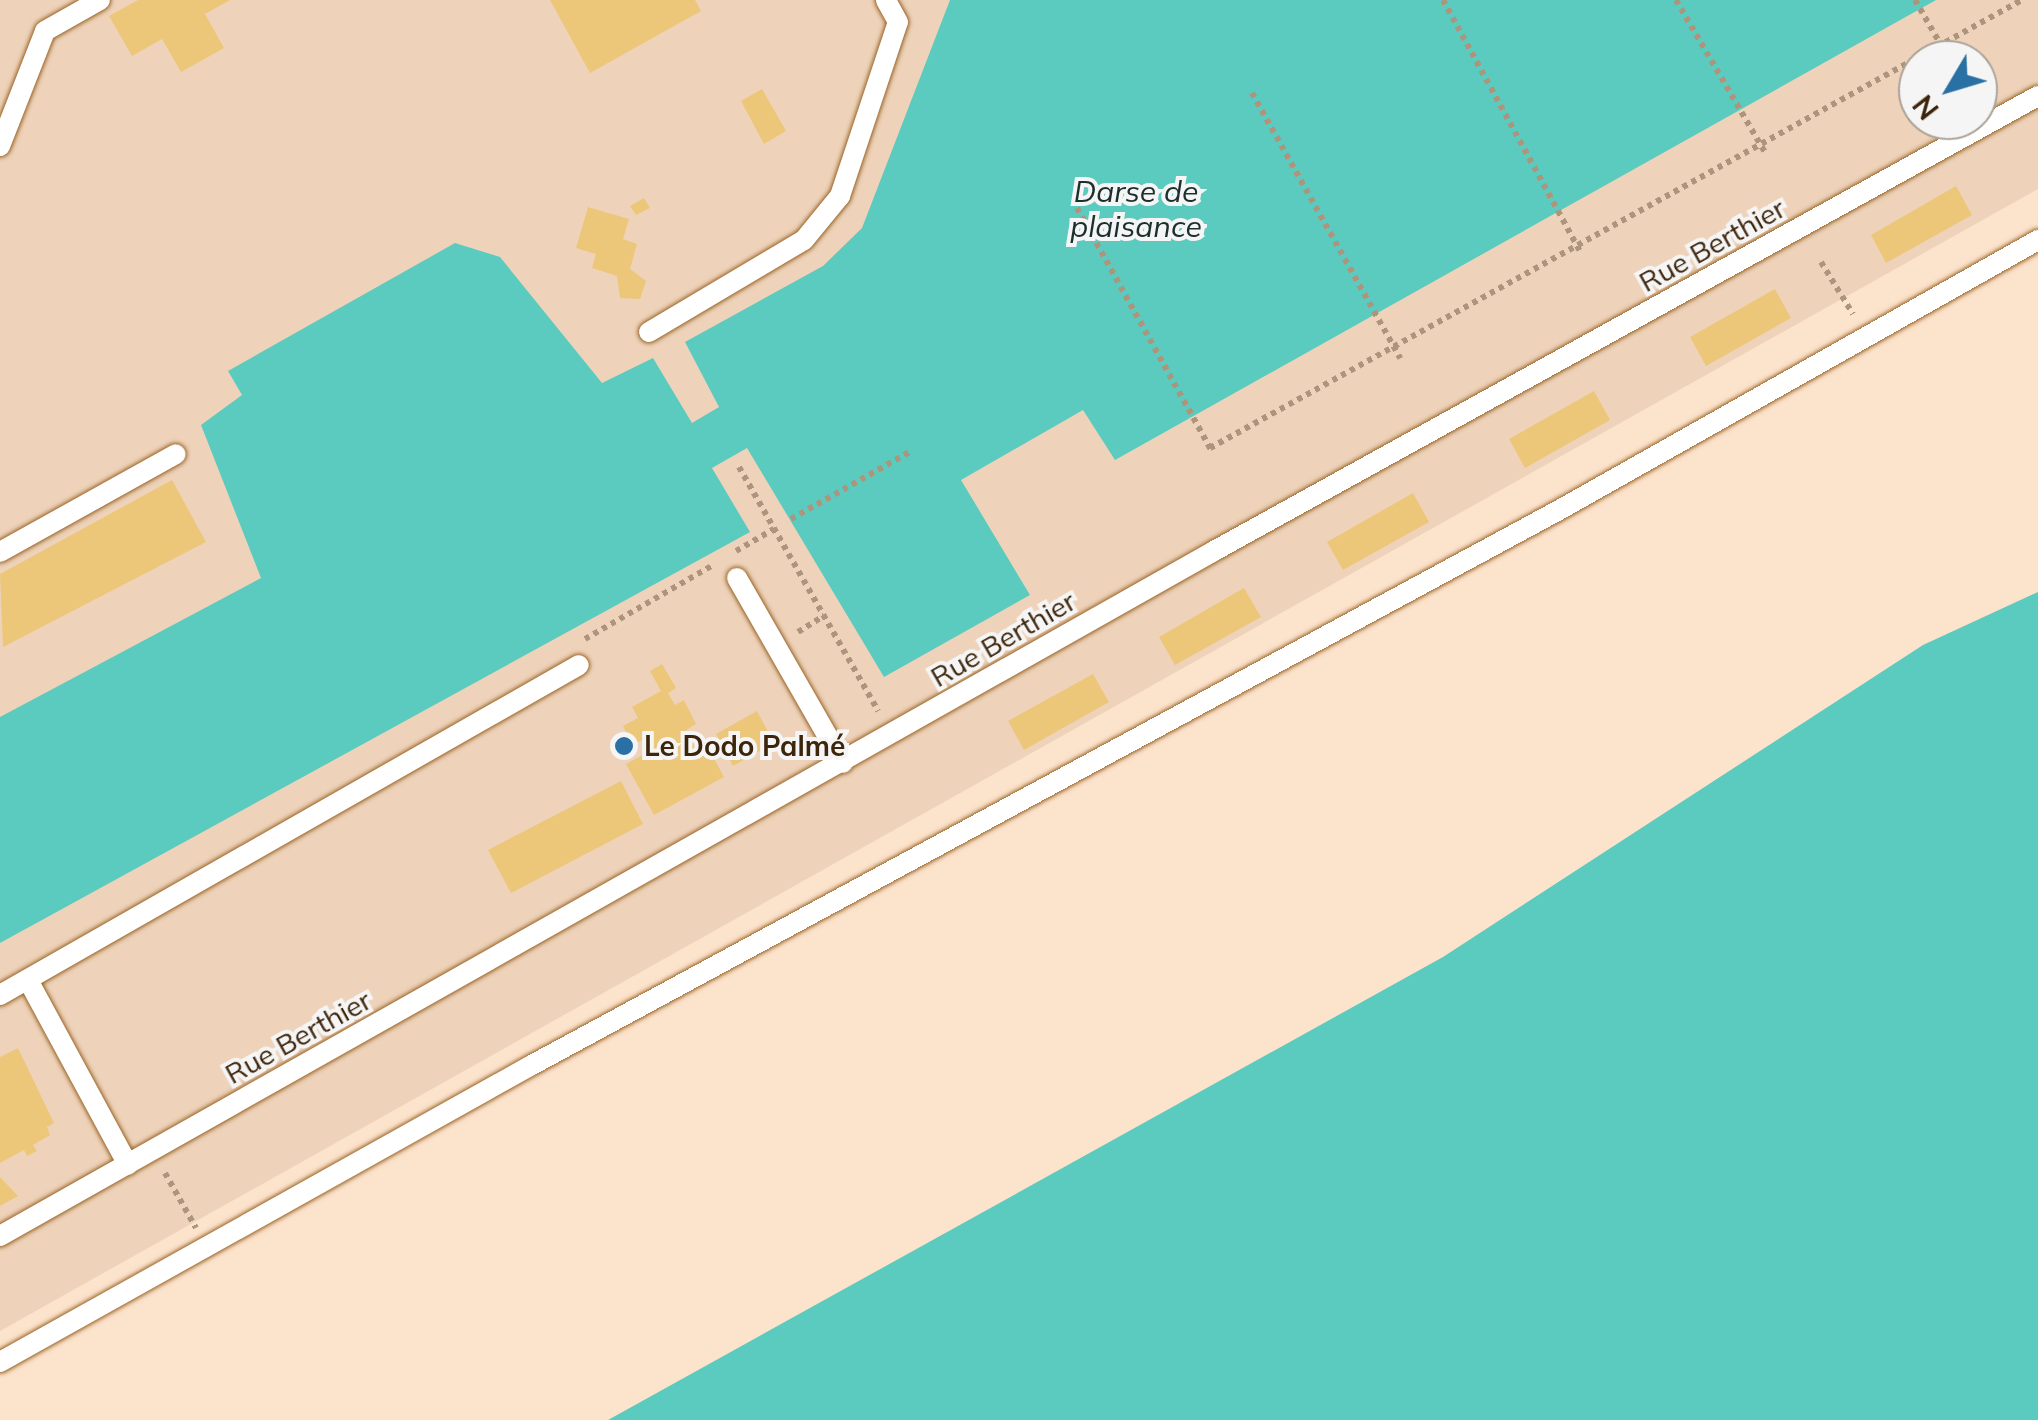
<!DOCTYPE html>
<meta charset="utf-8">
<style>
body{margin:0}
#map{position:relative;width:2038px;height:1420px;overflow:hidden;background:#fce3cc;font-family:Mulish,sans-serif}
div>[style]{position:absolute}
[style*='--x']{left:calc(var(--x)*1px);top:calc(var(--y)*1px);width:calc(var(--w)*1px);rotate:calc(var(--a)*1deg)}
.built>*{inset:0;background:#eed3ba}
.water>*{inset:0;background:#5acbbe}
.building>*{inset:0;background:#ecc77a}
.path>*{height:6px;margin-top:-3px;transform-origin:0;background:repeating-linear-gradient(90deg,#ad947c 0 5px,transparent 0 10px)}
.roads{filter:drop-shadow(0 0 2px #9a6325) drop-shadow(0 0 2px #9a6325)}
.service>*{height:20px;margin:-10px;padding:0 10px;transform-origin:10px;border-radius:10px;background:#fff}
.dots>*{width:28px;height:28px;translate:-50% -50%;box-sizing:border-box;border:5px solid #f5f5f5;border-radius:50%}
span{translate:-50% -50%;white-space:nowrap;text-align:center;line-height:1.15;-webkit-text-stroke:8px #f5f5f5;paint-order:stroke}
.street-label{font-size:28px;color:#3d250c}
.poi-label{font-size:28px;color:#3d250c;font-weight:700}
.left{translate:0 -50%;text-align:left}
.water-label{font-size:30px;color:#1b2f2c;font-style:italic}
.north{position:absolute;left:1898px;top:40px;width:100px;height:100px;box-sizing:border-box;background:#f5f5f5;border:2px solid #aba298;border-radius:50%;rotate:232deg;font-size:28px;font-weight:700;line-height:40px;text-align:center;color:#3d250c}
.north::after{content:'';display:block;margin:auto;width:35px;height:45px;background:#2970a4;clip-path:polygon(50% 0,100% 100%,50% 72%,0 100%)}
</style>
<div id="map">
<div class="built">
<i style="clip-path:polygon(evenodd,0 0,2038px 0,2038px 189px,0 1331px,0 0,1918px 60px,1978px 60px,1978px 120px,1918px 120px,1918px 60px)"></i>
</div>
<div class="water">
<i style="clip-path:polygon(950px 0,1936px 0,1115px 460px,1083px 410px,961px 480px,1030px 595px,884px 677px,747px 448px,712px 468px,750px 532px,0 943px,0 717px,261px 578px,201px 425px,242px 395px,228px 371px,455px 243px,500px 257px,602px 383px,653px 358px,692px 423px,719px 407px,685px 342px,823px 266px,862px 228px)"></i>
<i style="clip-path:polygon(2038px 592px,2038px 1420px,608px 1420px,1443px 957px,1923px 645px)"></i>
</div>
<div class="building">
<i style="clip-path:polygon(138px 0,230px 0,205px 14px,224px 48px,181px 72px,162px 39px,132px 56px,109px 16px)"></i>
<i style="clip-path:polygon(550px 0,695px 0,701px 11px,590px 73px)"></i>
<i style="clip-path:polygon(762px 89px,786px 131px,764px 144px,741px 101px)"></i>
<i style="clip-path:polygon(1956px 186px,1972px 215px,1886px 263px,1871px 235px)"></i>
<i style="clip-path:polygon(644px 198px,650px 208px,636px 215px,630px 206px)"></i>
<i style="clip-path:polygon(588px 207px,629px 219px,623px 239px,637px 244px,630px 269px,646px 281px,640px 299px,620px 298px,617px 276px,592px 268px,596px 254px,576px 248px)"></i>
<i style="clip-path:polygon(1775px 289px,1791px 318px,1706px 366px,1690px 337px)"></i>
<i style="clip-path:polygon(1594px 391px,1610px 420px,1525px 468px,1509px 439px)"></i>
<i style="clip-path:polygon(172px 480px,206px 542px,3px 647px,0 574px)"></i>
<i style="clip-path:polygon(1413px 493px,1429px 522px,1343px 570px,1327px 542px)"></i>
<i style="clip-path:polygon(1244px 588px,1261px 617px,1175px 665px,1159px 637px)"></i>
<i style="clip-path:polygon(662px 664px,676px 688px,668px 693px,675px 705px,684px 700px,696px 724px,686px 730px,698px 753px,708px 747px,724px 777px,654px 815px,626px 764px,652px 750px,646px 738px,633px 745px,623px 726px,638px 718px,632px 707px,661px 691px,650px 671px)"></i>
<i style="clip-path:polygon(1093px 674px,1109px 702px,1024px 750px,1008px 721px)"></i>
<i style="clip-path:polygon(757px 711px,774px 743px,733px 766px,716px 734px)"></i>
<i style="clip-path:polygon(621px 781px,643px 824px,511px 893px,488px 850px)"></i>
<i style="clip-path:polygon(18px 1048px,54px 1123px,47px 1127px,50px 1135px,33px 1145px,37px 1151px,27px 1156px,24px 1150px,0 1163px,0 1057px)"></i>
<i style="clip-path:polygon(0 1177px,18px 1196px,0 1206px)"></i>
</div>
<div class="path">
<i style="--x:1443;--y:0;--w:288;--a:61.4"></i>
<i style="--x:1676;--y:0;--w:178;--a:59.7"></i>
<i style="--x:1915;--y:0;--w:60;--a:60"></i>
<i style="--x:1252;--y:93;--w:304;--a:60.8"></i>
<i style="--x:1077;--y:208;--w:279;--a:61"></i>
<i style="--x:1821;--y:262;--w:61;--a:58.4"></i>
<i style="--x:1210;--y:448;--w:927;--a:-28.89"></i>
<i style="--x:739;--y:467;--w:281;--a:60.3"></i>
<i style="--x:791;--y:519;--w:138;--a:-29.5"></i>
<i style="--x:736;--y:551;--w:44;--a:-30.1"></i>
<i style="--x:798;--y:632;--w:31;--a:-32"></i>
<i style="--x:585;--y:639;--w:148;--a:-30"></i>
<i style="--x:165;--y:1173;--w:63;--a:60.6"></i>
</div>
<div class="roads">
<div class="service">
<i style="--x:0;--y:146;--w:123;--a:-68.6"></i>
<i style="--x:45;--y:31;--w:63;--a:-29.4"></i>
<i style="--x:649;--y:332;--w:180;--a:-30.7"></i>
<i style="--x:804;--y:240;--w:57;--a:-50.7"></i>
<i style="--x:840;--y:196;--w:183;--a:-71.6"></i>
<i style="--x:898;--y:22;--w:25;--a:-119"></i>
<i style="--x:0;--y:552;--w:201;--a:-29.1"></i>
<i style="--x:737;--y:578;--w:213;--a:60.2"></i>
<i style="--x:28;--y:980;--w:210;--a:61.6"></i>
<i style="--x:0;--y:995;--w:666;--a:-29.68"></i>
<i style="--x:0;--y:1236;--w:1394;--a:-29.43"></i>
<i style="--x:1214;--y:551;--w:941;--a:-28.91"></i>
<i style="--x:0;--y:1362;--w:607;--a:-29.18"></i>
<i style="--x:530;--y:1066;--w:1172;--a:-28.38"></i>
<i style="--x:1561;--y:509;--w:548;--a:-29.42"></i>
</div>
</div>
<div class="dots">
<i style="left:624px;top:746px;background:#2970a4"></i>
</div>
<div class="street-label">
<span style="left:1712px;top:245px;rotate:-29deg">Rue Berthier</span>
<span style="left:1003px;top:639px;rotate:-30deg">Rue Berthier</span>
<span style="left:298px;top:1037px;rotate:-29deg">Rue Berthier</span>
</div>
<div class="poi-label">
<span class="left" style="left:644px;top:746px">Le Dodo Palmé</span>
</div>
<div class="water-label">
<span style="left:1136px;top:208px">Darse de<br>plaisance</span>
</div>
<div class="north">N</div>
</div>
